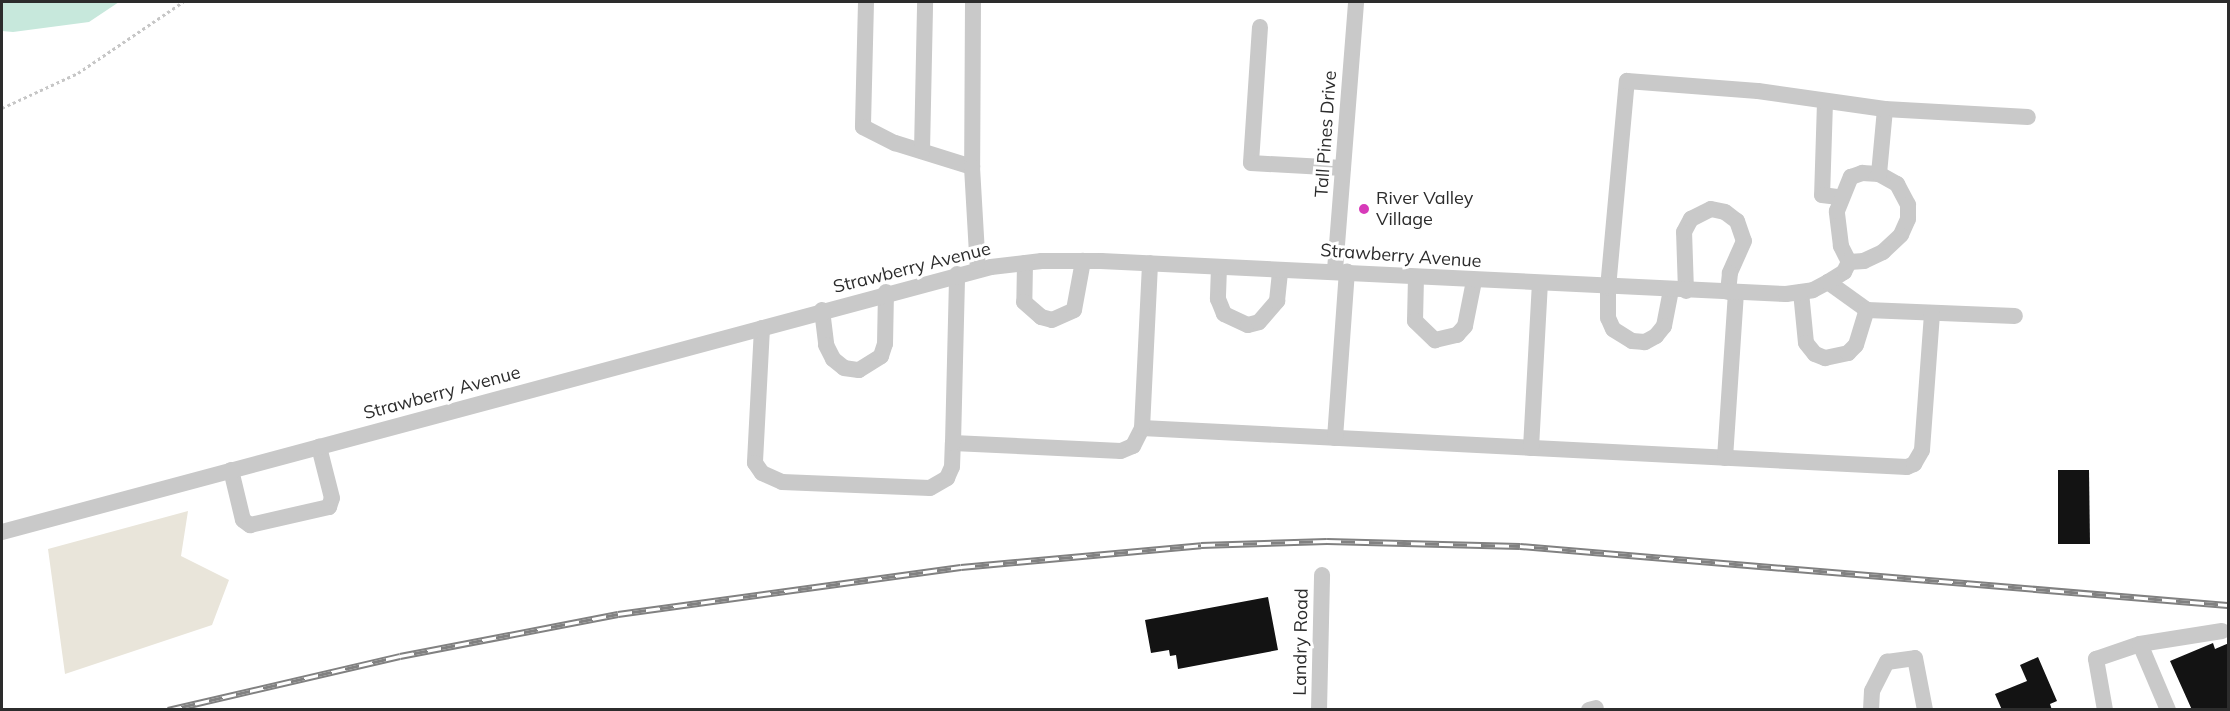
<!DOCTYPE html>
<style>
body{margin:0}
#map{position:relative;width:2230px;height:711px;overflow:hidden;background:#fff;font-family:Mulish,sans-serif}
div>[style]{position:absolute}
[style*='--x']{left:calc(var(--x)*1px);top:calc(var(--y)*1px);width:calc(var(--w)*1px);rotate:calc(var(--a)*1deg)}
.green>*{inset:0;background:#e9e5da}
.water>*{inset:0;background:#c7e8dc}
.building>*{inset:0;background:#131313}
.path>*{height:3px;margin-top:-1.5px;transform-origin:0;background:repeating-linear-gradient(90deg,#c6c6c6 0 3px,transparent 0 6px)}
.minor>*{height:16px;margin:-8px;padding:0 8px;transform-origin:8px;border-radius:8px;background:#c9c9c9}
.rail>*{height:7px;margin-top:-3.5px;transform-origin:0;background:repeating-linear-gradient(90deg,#fff 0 14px,#818181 0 28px);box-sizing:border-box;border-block:2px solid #818181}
.dots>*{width:16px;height:16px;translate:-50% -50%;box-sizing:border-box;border:3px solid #fff;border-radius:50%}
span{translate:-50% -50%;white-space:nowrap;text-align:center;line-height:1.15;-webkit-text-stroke:6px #fff;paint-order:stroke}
.street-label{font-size:18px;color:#2c2c2c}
.poi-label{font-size:18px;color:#2c2c2c}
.left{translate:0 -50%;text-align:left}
.frame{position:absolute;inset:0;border:3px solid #2c2c2c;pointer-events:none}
</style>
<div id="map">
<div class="green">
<i style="clip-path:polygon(188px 511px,181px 556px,229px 580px,212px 625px,65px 674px,48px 549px)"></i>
</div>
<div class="water">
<i style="clip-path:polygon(2px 2px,119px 2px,89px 22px,13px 32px,2px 31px)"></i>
</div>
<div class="building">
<i style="clip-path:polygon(2058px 470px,2089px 470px,2090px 544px,2058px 544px)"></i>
<i style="clip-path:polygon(1268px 597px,1278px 650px,1178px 669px,1176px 655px,1170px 656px,1169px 650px,1151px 653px,1145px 620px)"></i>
<i style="clip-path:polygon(2213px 643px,2215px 649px,2229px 643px,2229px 710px,2192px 710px,2170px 661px)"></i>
<i style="clip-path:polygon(2038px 657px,2057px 701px,2050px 704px,2052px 710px,2002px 710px,1995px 694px,2027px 681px,2020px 665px)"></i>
</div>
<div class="path">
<i style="--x:2;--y:108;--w:84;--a:-24.7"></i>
<i style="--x:78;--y:73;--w:127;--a:-34.1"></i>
</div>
<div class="minor">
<i style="--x:866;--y:2;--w:125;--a:91.4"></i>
<i style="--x:863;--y:127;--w:36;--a:27"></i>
<i style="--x:895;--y:143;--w:81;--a:17.3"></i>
<i style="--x:973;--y:2;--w:165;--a:90.3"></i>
<i style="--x:972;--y:167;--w:103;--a:86.7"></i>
<i style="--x:1260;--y:27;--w:136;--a:93.8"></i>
<i style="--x:1251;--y:163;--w:92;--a:3.1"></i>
<i style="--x:1825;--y:102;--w:93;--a:91.8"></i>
<i style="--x:1822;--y:195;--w:17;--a:7"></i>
<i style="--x:922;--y:151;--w:149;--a:-88.8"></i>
<i style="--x:1862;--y:173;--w:17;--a:3"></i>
<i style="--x:1879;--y:174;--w:21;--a:29"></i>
<i style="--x:1897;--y:184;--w:24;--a:62"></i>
<i style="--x:1908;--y:205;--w:14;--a:90"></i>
<i style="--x:1908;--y:219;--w:17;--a:114"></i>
<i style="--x:1901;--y:235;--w:25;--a:137"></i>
<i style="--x:1883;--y:252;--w:21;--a:155"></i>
<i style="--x:1864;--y:261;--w:15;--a:176"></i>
<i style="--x:1849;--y:262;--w:18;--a:-117"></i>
<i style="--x:1841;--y:246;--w:35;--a:-97"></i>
<i style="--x:1837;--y:211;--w:37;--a:-68"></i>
<i style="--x:1851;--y:177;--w:12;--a:-20"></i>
<i style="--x:1879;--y:174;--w:65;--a:-84.7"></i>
<i style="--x:1885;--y:109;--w:143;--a:3.2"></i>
<i style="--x:1025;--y:263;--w:39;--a:91"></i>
<i style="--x:1024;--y:302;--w:23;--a:41"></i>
<i style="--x:1041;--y:317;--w:11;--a:15"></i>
<i style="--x:1052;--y:320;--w:24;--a:-24"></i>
<i style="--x:1074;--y:310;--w:50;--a:-79.6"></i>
<i style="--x:1219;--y:267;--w:32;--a:92"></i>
<i style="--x:1218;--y:299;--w:16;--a:68"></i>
<i style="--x:1224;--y:314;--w:26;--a:25"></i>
<i style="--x:1248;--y:325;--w:11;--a:-15"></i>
<i style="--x:1259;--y:322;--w:28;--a:-49"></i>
<i style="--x:1277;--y:301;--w:31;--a:-84"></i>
<i style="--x:1335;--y:270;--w:269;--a:-85.5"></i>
<i style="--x:1416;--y:277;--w:44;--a:91.3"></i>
<i style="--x:1415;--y:321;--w:28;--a:44"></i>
<i style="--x:1435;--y:340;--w:23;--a:-13"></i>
<i style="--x:1457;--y:335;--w:12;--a:-48"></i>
<i style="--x:1465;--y:326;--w:46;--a:-78.7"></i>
<i style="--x:1828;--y:282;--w:48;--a:35.7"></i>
<i style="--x:1867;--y:310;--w:148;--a:2.3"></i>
<i style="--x:1671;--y:290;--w:37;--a:101"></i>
<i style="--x:1664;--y:326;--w:13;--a:129"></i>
<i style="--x:1656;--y:336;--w:13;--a:151"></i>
<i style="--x:1645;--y:342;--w:13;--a:-176"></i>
<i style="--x:1632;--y:341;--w:22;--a:-148"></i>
<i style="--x:1613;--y:329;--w:12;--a:-114"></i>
<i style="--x:1608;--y:318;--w:30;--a:-90"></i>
<i style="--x:1608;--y:288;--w:208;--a:-84.8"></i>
<i style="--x:1627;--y:81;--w:131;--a:4.4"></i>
<i style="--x:1758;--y:91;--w:128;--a:8.1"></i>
<i style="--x:1686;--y:291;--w:59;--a:-91.9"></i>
<i style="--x:1684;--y:232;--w:15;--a:-62"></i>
<i style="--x:1691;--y:219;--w:22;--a:-27"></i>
<i style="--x:1711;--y:209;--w:14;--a:12"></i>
<i style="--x:1725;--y:212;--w:15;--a:37"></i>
<i style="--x:1737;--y:221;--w:21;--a:71"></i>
<i style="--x:1744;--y:241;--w:35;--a:114"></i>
<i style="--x:1730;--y:273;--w:19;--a:96"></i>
<i style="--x:1801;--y:292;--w:51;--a:84.4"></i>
<i style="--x:1806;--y:343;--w:14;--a:51"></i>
<i style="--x:1815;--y:354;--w:11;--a:22"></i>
<i style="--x:1825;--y:358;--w:24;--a:-12"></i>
<i style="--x:1848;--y:353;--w:11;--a:-45"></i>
<i style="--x:1856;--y:345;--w:37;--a:-73"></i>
<i style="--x:822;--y:310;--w:35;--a:83"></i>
<i style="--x:826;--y:345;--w:16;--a:63"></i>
<i style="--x:833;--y:359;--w:14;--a:39"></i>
<i style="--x:844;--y:368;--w:15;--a:8"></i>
<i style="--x:859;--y:370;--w:26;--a:-32"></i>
<i style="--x:881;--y:356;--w:13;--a:-72"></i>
<i style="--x:885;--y:344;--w:52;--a:-88.9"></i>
<i style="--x:762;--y:328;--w:135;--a:93"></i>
<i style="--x:755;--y:463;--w:12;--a:55"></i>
<i style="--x:762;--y:473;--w:22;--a:24"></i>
<i style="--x:782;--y:482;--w:148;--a:2.3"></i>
<i style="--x:930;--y:488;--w:20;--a:-30"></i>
<i style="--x:947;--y:478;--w:12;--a:-66"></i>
<i style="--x:952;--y:467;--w:24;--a:-88"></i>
<i style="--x:953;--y:443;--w:168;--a:2.7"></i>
<i style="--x:1121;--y:451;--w:13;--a:-23"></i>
<i style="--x:1133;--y:446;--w:20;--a:-63"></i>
<i style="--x:1142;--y:428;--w:766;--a:2.92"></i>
<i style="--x:1907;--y:467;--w:8;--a:-23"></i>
<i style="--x:1914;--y:464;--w:16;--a:-60"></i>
<i style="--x:1922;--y:450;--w:137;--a:-85.8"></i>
<i style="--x:1142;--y:428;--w:165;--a:-87.2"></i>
<i style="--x:1335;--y:438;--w:167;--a:-85.9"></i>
<i style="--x:953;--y:443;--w:169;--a:-88.6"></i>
<i style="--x:1531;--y:448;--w:164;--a:-86.9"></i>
<i style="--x:1725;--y:458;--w:165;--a:-86.2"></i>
<i style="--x:231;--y:470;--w:51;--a:76.5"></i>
<i style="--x:243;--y:520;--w:9;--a:36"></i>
<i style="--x:250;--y:525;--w:81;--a:-12.8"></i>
<i style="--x:329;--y:507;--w:9;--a:-72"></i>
<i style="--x:332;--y:498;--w:53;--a:-104.3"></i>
<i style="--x:2;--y:532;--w:1024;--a:-15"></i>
<i style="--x:991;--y:267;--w:51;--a:-6.7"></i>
<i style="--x:1042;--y:261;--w:59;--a:0"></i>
<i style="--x:1101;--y:261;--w:686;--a:2.76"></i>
<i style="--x:1786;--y:294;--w:27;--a:-8"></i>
<i style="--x:1813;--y:290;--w:17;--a:-28"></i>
<i style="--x:1828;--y:282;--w:19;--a:-32"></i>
<i style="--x:1844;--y:272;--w:11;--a:-63"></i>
<i style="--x:2140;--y:644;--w:83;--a:-9"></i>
<i style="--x:1319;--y:710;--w:135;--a:-88.7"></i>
<i style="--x:1589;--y:710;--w:7;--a:-16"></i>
<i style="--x:1871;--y:710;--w:19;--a:-87"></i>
<i style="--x:1872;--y:691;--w:33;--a:-63"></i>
<i style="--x:1887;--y:662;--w:28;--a:-8"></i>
<i style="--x:1915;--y:658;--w:53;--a:79.1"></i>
<i style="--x:2105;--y:710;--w:52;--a:-100"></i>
<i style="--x:2096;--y:659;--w:46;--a:-18.8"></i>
<i style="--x:2140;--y:644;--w:72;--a:67"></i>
</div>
<div class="rail">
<i style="--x:168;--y:710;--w:238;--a:-13.1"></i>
<i style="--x:400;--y:656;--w:222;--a:-10.9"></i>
<i style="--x:618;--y:614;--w:346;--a:-7.8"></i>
<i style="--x:961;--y:567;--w:241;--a:-5.2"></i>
<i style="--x:1201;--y:545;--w:126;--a:-1.8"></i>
<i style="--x:1327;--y:541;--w:193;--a:1.5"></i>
<i style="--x:1520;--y:546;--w:710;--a:4.76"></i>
</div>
<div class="dots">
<i style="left:1364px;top:209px;background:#d73ab9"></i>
</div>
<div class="street-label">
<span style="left:1326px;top:134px;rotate:-86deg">Tall Pines Drive</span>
<span style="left:1401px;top:256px;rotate:4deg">Strawberry Avenue</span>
<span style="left:912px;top:268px;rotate:-14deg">Strawberry Avenue</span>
<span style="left:442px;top:393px;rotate:-15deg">Strawberry Avenue</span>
<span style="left:1301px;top:642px;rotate:-89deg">Landry Road</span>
</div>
<div class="poi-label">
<span class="left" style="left:1376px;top:209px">River Valley<br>Village</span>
</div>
<div class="frame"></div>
</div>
